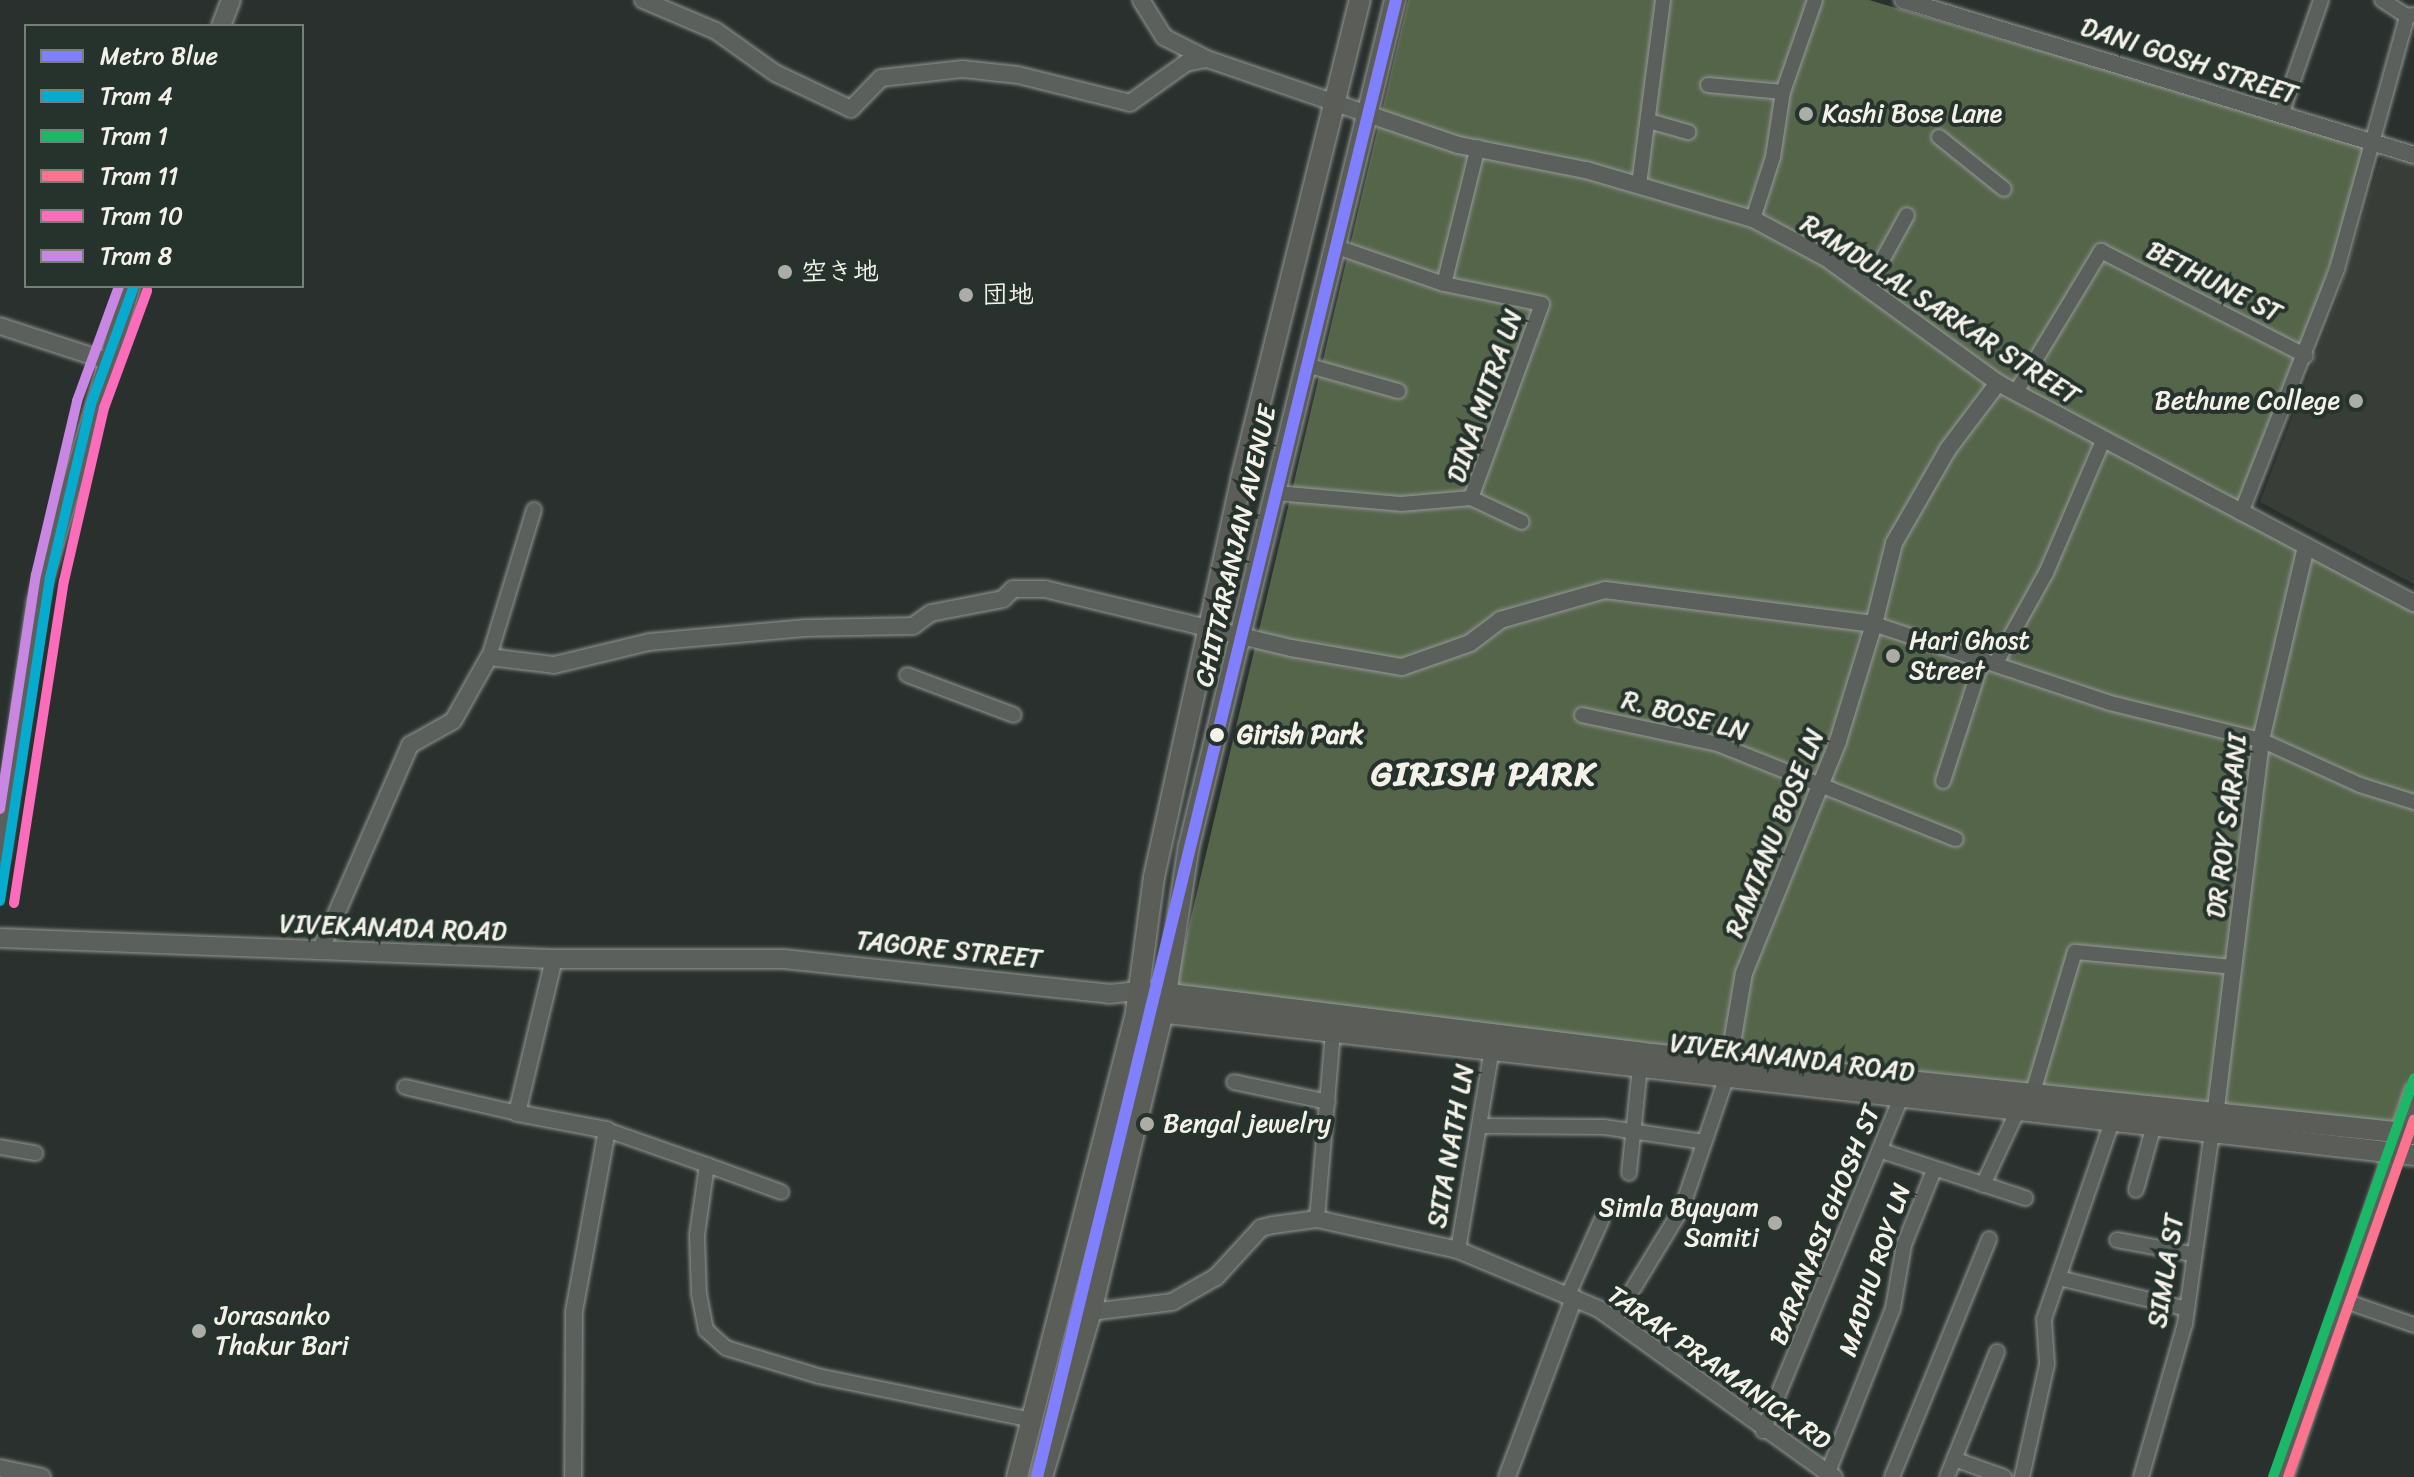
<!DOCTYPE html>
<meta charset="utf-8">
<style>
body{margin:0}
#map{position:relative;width:2414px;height:1477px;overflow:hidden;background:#29302d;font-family:Sriracha,"LXGW WenKai TC","Klee One",sans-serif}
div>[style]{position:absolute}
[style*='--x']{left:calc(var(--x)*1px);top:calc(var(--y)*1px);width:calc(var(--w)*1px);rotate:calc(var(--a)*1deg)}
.built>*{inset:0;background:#383e37}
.green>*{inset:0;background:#55654a}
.roads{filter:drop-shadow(0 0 2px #969996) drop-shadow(0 0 2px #969996)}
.minor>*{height:14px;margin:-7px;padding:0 7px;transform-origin:7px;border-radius:7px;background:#5c605c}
.tertiary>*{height:16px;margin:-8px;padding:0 8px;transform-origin:8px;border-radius:8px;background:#5c605c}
.secondary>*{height:18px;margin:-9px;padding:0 9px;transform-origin:9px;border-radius:9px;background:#5c605c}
.primary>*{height:20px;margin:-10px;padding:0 10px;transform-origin:10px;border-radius:10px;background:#5b5d58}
.tram-1>*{height:10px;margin:-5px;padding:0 5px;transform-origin:5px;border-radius:5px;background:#06acd0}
.tram-2>*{height:10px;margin:-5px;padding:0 5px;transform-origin:5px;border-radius:5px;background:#1ab867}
.tram-3>*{height:10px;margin:-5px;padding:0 5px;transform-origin:5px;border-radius:5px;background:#fc738d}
.tram-4>*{height:10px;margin:-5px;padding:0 5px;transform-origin:5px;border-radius:5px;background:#fb6dba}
.tram-5>*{height:10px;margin:-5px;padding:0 5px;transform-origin:5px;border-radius:5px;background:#c787e3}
.metro-1>*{height:12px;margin:-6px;padding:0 6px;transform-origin:6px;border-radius:6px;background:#8080ff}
.dots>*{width:22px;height:22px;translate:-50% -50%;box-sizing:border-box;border:4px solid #26332d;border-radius:50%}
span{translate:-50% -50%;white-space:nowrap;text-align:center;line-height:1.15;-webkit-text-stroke:8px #26332d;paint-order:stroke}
.street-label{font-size:26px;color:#f4f1e8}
.poi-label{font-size:26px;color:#f4f1e8}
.left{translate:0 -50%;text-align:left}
.right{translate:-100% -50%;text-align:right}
.stop-label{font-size:26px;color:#f4f1e8;font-weight:700}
.district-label{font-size:34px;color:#f4f1e8;font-weight:700;letter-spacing:2px}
.legend{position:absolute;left:24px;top:24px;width:280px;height:264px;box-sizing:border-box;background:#26332d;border:2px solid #787f78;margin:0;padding:10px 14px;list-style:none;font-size:24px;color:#f4f1e8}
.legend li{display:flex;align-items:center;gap:16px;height:40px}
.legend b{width:40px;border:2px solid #787f78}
</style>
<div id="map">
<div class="built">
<i style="clip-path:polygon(2381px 157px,2414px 163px,2414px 584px,2260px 502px,2337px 299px)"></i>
</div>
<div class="green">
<i style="clip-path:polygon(1408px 0,1869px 0,2371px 148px,2242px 517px,2414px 609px,2414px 1105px,2400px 1142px,1175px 985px)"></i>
</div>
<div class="roads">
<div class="minor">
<i style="--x:2382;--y:0;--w:30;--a:33"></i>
<i style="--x:1708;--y:85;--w:75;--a:5.3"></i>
<i style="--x:2281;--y:115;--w:122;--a:-70.8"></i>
<i style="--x:1649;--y:121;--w:41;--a:15.8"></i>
<i style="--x:1939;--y:137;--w:83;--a:38.7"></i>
<i style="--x:1639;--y:185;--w:187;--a:-82.6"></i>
<i style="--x:1753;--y:219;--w:65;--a:-72.1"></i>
<i style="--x:1773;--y:157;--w:66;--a:-81.3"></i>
<i style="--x:1783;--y:92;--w:97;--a:-70.8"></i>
<i style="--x:1334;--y:246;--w:116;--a:19.1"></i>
<i style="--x:1444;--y:284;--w:100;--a:11.5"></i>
<i style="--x:1542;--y:304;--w:207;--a:110.1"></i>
<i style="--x:1471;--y:498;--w:56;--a:25.2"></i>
<i style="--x:1444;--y:284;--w:141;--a:-76.1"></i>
<i style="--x:1867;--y:288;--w:83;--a:-61.3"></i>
<i style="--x:1306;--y:365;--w:96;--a:15.8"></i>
<i style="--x:2016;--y:392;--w:165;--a:-58.9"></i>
<i style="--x:2101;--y:251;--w:230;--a:27.1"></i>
<i style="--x:1276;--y:493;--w:125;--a:5"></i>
<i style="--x:1401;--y:504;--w:70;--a:-4.9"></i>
<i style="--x:2241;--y:513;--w:262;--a:-68.5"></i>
<i style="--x:2337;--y:269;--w:263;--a:-74.5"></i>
<i style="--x:2407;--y:16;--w:7;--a:-8"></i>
<i style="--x:1874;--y:624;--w:249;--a:18.5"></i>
<i style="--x:2110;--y:703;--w:155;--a:13.8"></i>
<i style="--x:2261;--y:740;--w:109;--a:24.4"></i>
<i style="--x:2360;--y:785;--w:57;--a:17.5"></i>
<i style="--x:489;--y:657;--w:154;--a:-73"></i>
<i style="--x:1997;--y:661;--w:101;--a:-60.9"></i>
<i style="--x:2046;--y:573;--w:142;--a:-66.7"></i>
<i style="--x:907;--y:675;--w:114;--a:20.5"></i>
<i style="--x:1582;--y:715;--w:139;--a:12"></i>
<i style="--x:1718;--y:744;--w:256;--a:21.8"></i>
<i style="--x:1943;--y:781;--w:129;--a:-72"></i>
<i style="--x:1234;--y:1082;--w:96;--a:12"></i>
<i style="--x:405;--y:1087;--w:115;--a:13.1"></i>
<i style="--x:2032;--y:1095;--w:149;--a:-73.3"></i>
<i style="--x:2075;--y:952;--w:159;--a:5.4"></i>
<i style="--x:1480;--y:1126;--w:124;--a:0.5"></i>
<i style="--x:1604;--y:1127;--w:101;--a:8.5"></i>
<i style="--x:607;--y:1130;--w:106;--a:19.3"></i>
<i style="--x:707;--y:1165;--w:71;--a:98.1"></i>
<i style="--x:697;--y:1235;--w:59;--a:88.1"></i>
<i style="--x:699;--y:1294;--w:37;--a:79"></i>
<i style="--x:706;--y:1330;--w:27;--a:42"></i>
<i style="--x:726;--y:1348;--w:96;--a:16.9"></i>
<i style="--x:818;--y:1376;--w:218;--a:11.6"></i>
<i style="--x:0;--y:1147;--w:36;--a:10"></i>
<i style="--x:1882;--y:1151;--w:151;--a:18.2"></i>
<i style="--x:707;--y:1165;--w:79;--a:20"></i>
<i style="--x:1629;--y:1173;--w:107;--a:-84.1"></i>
<i style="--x:1983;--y:1185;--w:83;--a:-65"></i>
<i style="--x:2136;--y:1190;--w:67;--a:-74.5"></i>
<i style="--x:1317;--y:1219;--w:189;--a:-85.1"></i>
<i style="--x:2117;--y:1240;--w:75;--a:10.7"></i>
<i style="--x:1458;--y:1250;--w:203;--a:-80.4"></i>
<i style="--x:2059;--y:1278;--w:132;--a:13.6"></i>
<i style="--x:1568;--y:1295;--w:83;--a:-65.9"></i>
<i style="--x:2345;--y:1301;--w:73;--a:19.2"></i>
<i style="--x:1614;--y:1320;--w:131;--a:-58.7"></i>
<i style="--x:1682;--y:1208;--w:139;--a:-71.2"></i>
<i style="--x:1763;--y:1431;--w:368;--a:-67.5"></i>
<i style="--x:1954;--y:1459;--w:53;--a:19.8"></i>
<i style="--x:1827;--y:1475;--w:180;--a:-68.4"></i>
<i style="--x:1893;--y:1308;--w:64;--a:-80.1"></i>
<i style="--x:1904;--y:1245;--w:81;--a:-68.2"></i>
<i style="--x:1892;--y:1477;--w:257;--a:-67.8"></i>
<i style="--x:1947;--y:1477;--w:135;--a:-68.2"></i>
<i style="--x:2022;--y:1477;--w:116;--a:-77.5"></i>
<i style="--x:2047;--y:1364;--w:45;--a:-93.8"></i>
<i style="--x:2044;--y:1319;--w:212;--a:-71"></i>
<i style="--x:2141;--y:1477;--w:159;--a:-74"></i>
<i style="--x:2185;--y:1324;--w:200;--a:-82"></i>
</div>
<div class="tertiary">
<i style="--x:643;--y:0;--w:79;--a:23"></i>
<i style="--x:716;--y:31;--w:72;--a:35.4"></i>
<i style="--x:775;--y:73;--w:84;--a:25.3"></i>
<i style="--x:851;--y:109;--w:43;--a:-45.9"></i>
<i style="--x:881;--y:78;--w:82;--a:-6.3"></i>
<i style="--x:963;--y:69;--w:55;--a:6.2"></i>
<i style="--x:1018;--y:75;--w:115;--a:14"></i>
<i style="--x:1130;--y:103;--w:69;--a:-35.5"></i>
<i style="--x:1186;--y:63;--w:21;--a:-11"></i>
<i style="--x:1207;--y:59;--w:265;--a:18.9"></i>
<i style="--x:1458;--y:145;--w:130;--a:11.1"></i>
<i style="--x:1586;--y:170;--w:174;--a:16.4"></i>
<i style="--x:1753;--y:219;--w:83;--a:28.1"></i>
<i style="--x:1826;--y:258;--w:213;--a:36"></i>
<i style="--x:1998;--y:383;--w:471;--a:27.9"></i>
<i style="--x:1141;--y:0;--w:44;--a:58.1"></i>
<i style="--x:1164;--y:37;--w:48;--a:27.1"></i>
<i style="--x:1903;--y:0;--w:534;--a:16.87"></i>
<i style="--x:0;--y:326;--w:109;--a:18.1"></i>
<i style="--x:320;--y:951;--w:225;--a:-66.4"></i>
<i style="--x:410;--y:745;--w:49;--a:-29.2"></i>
<i style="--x:453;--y:721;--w:73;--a:-60.6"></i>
<i style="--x:489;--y:657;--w:65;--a:7"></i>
<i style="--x:554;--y:665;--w:98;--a:-13.6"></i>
<i style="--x:649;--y:642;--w:157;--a:-5.1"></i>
<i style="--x:805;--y:628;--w:108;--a:-1.1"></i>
<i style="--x:913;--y:626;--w:22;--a:-36"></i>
<i style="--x:931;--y:613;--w:73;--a:-11"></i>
<i style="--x:1003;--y:599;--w:14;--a:-45"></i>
<i style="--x:1013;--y:589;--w:32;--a:0"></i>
<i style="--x:1045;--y:589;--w:253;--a:13.5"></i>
<i style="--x:1291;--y:648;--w:113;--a:9.7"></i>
<i style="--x:1402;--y:667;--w:72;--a:-19.4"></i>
<i style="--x:1470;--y:643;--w:38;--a:-37"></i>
<i style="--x:1500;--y:620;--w:109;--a:-15.9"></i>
<i style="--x:1605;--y:590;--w:271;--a:7.2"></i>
<i style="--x:1874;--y:624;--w:83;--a:-76.1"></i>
<i style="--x:1894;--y:543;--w:108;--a:-60.1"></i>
<i style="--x:1948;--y:449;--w:83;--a:-52.9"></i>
<i style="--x:554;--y:959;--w:158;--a:103.5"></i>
<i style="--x:517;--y:1113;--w:92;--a:10.7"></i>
<i style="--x:607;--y:1130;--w:185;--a:100.3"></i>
<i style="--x:574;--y:1312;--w:165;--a:90.3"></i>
<i style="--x:1727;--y:1073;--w:101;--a:-80.4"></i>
<i style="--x:1744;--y:973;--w:250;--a:-67.9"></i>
<i style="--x:1838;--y:741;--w:122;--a:-72.9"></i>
<i style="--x:2215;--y:1116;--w:379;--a:-83"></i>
<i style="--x:2261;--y:740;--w:199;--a:-76.9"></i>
<i style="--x:1091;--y:1312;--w:82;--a:-7"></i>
<i style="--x:1172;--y:1302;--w:51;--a:-29.6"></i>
<i style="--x:1216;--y:1277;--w:67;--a:-47.4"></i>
<i style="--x:1261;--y:1228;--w:12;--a:-14"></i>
<i style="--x:1273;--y:1225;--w:44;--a:-7.8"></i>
<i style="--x:1317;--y:1219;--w:144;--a:12.4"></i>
<i style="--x:1458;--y:1250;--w:153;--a:22.7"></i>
<i style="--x:1599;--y:1309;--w:289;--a:35.6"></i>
<i style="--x:0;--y:1468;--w:43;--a:12.1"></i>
<i style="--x:1507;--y:1477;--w:191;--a:-69.5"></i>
</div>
<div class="secondary">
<i style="--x:221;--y:26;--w:28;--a:-69"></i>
<i style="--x:0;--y:854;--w:256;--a:-81.7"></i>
<i style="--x:37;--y:601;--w:329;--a:-73.4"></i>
<i style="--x:0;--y:938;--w:554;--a:2.17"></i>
<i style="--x:554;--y:959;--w:230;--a:0"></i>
<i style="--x:784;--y:959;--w:327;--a:6.1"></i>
<i style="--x:1109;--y:994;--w:30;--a:-6"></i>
<i style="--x:2284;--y:1477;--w:408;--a:-71.4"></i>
</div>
<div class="primary">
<i style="--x:1154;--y:992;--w:492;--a:7.1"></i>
<i style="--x:1642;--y:1053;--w:776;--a:5.99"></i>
<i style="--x:1150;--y:1011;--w:1272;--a:6.5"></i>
<i style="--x:1017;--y:1477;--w:473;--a:-75.6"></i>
<i style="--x:1135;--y:1019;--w:143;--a:-82.4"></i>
<i style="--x:1154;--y:877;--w:406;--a:-77.6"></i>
<i style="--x:1241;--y:480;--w:495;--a:-76.1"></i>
<i style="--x:1042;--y:1477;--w:172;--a:-73.5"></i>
<i style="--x:1091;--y:1312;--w:308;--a:-76.5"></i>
<i style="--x:1163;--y:1013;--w:169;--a:-81.2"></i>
<i style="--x:1189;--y:846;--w:871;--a:-76.31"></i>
</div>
</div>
<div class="tram-1">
<i style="--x:0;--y:901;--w:327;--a:-81.2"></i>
<i style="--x:50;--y:578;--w:179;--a:-76.7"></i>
<i style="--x:91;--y:404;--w:126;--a:-70"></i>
</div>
<div class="tram-2">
<i style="--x:2273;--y:1477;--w:423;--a:-70.5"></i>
</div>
<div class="tram-3">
<i style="--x:2288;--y:1477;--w:379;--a:-70.6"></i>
</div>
<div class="tram-4">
<i style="--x:14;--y:903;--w:326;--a:-81.2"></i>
<i style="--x:64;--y:581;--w:178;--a:-77"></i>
<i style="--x:104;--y:408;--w:125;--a:-69.8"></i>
</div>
<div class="tram-5">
<i style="--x:0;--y:809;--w:237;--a:-81.3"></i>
<i style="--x:36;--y:575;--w:179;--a:-76.7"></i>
<i style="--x:77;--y:401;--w:122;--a:-69.9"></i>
</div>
<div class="metro-1">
<i style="--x:1037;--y:1477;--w:1520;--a:-76.34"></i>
</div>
<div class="dots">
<i style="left:1806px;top:114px;background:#adada7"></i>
<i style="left:785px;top:272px;background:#adada7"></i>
<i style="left:966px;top:295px;background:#adada7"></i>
<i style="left:2356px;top:401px;background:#adada7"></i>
<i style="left:1893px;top:656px;background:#adada7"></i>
<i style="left:1217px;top:735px;background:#f4f1e8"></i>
<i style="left:1147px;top:1124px;background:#adada7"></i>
<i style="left:1775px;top:1223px;background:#adada7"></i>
<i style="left:199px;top:1331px;background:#adada7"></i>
</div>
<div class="street-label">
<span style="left:2189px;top:61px;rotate:18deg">DANI GOSH STREET</span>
<span style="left:2214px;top:282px;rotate:27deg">BETHUNE ST</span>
<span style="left:1940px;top:310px;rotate:33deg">RAMDULAL SARKAR STREET</span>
<span style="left:1485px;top:396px;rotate:-71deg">DINA MITRA LN</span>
<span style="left:1236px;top:546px;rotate:-77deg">CHITTARANJAN AVENUE</span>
<span style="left:1685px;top:716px;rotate:15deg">R. BOSE LN</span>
<span style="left:2227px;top:826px;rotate:-83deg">DR ROY SARANI</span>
<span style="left:1775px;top:833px;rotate:-68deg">RAMTANU BOSE LN</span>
<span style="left:393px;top:928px;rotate:2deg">VIVEKANADA ROAD</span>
<span style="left:949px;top:950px;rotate:6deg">TAGORE STREET</span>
<span style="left:1792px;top:1058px;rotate:7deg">VIVEKANANDA ROAD</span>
<span style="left:1451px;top:1146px;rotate:-80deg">SITA NATH LN</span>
<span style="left:1825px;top:1225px;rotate:-68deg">BARANASI GHOSH ST</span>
<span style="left:1875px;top:1270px;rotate:-72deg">MADHU ROY LN</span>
<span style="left:2166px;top:1271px;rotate:-81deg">SIMLA ST</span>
<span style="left:1719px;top:1368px;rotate:35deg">TARAK PRAMANICK RD</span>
</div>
<div class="poi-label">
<span class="left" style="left:1822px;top:114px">Kashi Bose Lane</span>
<span class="left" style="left:801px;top:272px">空き地</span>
<span class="left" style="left:982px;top:295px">団地</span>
<span class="right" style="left:2340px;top:401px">Bethune College</span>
<span class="left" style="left:1909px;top:656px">Hari Ghost<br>Street</span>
<span class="left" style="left:1163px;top:1124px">Bengal jewelry</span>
<span class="right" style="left:1759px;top:1223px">Simla Byayam<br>Samiti</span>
<span class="left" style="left:215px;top:1331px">Jorasanko<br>Thakur Bari</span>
</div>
<div class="stop-label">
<span class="left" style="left:1237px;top:735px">Girish Park</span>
</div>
<div class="district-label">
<span style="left:1484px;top:775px">GIRISH PARK</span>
</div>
<ul class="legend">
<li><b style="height:10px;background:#8080ff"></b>Metro Blue</li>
<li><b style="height:10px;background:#06acd0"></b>Tram 4</li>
<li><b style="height:10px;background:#1ab867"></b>Tram 1</li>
<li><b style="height:10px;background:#fc738d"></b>Tram 11</li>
<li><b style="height:10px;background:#fb6dba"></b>Tram 10</li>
<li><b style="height:10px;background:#c787e3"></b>Tram 8</li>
</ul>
</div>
